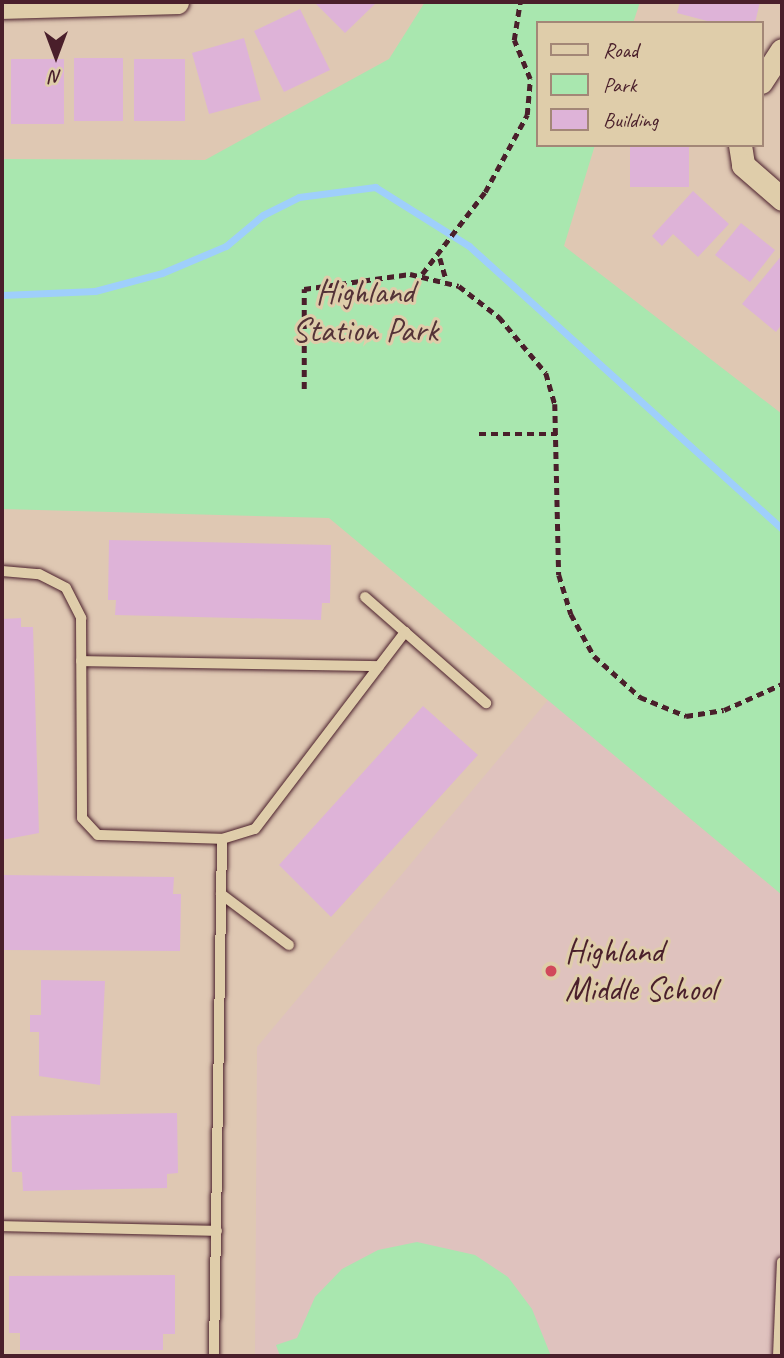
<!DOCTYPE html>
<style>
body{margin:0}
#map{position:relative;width:784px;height:1358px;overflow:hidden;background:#dfc8b3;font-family:Caveat,sans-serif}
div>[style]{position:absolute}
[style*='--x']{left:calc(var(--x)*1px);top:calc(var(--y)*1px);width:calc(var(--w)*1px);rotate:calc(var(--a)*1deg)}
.built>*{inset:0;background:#dfc2be}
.green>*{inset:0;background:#a9e7af}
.stream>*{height:7px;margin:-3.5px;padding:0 3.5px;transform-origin:3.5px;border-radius:3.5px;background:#9fcffb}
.building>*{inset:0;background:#deb3d8}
.path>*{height:4.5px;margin-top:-2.25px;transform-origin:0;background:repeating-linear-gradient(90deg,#4a1f2b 0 7px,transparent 0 12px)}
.roads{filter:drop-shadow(0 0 2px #4a1f2b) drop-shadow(0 0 2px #4a1f2b)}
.lane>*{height:10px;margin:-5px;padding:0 5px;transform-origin:5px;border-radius:5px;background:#dfcdaa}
.street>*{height:23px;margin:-11.5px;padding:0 11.5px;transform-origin:11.5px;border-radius:11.5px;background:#dfcdaa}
.dots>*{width:19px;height:19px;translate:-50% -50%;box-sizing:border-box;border:4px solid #dfcdaa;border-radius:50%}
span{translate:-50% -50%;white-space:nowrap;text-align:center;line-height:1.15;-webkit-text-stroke:6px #dfcdaa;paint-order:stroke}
.park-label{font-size:33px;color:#543338}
.poi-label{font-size:33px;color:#4a1f2b}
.left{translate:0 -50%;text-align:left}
.frame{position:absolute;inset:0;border:4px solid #4a1f2b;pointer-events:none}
.legend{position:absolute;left:536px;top:21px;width:228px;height:126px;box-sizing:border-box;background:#dfcdaa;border:2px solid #a38777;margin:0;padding:9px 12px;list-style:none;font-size:21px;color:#4a1f2b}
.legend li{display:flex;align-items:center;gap:14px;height:35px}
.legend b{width:35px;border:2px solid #a38777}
.north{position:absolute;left:21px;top:21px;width:70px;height:70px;-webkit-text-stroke:5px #dfcdaa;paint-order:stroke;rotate:180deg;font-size:19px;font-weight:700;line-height:28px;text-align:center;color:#4a1f2b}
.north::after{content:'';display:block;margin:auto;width:24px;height:32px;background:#4a1f2b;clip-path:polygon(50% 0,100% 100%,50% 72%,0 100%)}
</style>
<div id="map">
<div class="built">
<i style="clip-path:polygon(548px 700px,782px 895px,782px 1356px,255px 1356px,257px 1047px)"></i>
</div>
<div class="green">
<i style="clip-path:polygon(425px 2px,640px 2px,633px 23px,537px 23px,537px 145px,595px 145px,564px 246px,782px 414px,782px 895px,329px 518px,2px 509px,2px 159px,205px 160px,389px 59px)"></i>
<i style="clip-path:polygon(417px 1242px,475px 1255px,508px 1277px,532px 1309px,551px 1356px,280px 1356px,276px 1345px,297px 1338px,315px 1297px,342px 1269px,378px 1250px)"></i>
</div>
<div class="stream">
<i style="--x:2;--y:295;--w:93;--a:-2.5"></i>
<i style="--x:95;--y:291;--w:69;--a:-15"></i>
<i style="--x:162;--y:273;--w:69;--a:-22.9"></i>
<i style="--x:226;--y:246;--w:48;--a:-40"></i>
<i style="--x:263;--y:215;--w:40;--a:-26.6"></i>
<i style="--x:299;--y:197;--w:77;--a:-7.5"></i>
<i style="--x:375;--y:187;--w:111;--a:32.1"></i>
<i style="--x:469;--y:246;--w:422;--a:42.1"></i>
</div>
<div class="building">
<i style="clip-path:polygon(314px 2px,377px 2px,345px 33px)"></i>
<i style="clip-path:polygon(680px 2px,760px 2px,755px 23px,715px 23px,677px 13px)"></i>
<i style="clip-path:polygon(300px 9px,330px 70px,284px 92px,254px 31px)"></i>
<i style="clip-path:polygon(244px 38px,261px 100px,209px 114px,192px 53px)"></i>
<i style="clip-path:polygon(74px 58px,123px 58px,123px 121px,74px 121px)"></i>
<i style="clip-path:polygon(11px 59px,64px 59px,64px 124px,11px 124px)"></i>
<i style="clip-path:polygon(134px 59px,185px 59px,185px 121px,134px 121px)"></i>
<i style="clip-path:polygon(630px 145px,689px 145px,689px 187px,630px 187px)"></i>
<i style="clip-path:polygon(693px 191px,729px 224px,698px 257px,673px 234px,662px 246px,652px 236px)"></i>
<i style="clip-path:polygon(741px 223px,775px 250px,750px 282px,715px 255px)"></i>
<i style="clip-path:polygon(782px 255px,782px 324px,776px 332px,742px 304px)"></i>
<i style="clip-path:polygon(109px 540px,331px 545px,330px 603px,322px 603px,321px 620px,115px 615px,116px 600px,108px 600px)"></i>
<i style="clip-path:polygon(21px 618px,21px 627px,33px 627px,39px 833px,2px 840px,2px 619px)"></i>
<i style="clip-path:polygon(423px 706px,478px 755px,331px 917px,279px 865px)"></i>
<i style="clip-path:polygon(2px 875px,174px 877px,173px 894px,181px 894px,180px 951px,2px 950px)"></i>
<i style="clip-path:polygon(41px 980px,105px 981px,100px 1085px,39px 1076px,39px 1032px,30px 1032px,30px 1015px,41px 1015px)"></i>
<i style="clip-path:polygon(177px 1113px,178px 1173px,167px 1174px,167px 1188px,23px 1191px,22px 1172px,12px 1172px,11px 1116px)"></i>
<i style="clip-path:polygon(175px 1275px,175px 1334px,163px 1334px,163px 1350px,20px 1350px,20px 1333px,9px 1333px,9px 1276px)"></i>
</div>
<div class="path">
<i style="--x:440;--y:258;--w:22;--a:74"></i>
<i style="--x:422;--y:274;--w:103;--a:-52.5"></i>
<i style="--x:485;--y:192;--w:88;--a:-61.4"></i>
<i style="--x:527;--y:115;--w:36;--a:-85"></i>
<i style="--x:530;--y:79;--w:42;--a:-112.3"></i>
<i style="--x:514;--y:40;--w:38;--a:-81"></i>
<i style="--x:304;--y:389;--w:100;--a:-90"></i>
<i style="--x:304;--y:289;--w:107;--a:-8.1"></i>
<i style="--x:410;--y:274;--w:50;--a:13.8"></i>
<i style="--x:459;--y:286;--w:51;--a:37.8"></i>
<i style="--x:499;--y:317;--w:73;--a:50"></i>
<i style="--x:546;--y:373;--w:32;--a:74"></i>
<i style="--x:555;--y:404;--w:171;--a:88.7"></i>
<i style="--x:559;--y:575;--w:41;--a:72.9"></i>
<i style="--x:571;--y:614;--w:48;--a:61.3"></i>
<i style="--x:594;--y:656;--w:62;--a:41.7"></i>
<i style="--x:640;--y:697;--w:50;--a:22.4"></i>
<i style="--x:686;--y:716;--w:38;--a:-9"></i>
<i style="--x:724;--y:710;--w:64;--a:-24.1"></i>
<i style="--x:479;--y:434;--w:78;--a:0"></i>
</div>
<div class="roads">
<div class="lane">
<i style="--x:2;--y:571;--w:37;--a:5"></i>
<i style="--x:39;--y:574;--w:30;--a:27"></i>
<i style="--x:66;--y:588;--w:34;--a:63"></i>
<i style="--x:81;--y:618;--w:200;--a:89.7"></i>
<i style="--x:82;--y:818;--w:23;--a:47"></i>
<i style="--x:98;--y:835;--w:124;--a:1.8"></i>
<i style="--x:222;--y:839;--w:517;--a:90.89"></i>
<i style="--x:365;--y:597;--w:53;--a:41.2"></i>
<i style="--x:81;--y:661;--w:298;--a:1"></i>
<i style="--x:222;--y:839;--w:34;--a:-17"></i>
<i style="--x:255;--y:829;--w:248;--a:-52.7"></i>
<i style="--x:405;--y:632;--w:108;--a:41.2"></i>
<i style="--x:221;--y:894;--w:85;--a:36.9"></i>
<i style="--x:2;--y:1226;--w:215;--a:1.3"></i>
<i style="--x:778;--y:1356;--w:94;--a:-87.6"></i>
</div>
<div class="street">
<i style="--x:2;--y:7;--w:175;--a:-1.6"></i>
<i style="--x:761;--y:82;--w:38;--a:-57"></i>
<i style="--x:740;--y:145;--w:20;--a:81"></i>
<i style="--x:743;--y:165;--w:52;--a:41.1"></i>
</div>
</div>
<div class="dots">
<i style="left:551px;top:971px;background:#d1495b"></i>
</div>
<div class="park-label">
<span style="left:365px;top:312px">Highland<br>Station Park</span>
</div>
<div class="poi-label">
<span class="left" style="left:565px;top:971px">Highland<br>Middle School</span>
</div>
<div class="frame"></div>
<ul class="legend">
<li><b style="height:9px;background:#dfcdaa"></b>Road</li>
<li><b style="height:19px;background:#a9e7af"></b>Park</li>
<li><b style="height:19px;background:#deb3d8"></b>Building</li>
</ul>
<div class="north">N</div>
</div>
